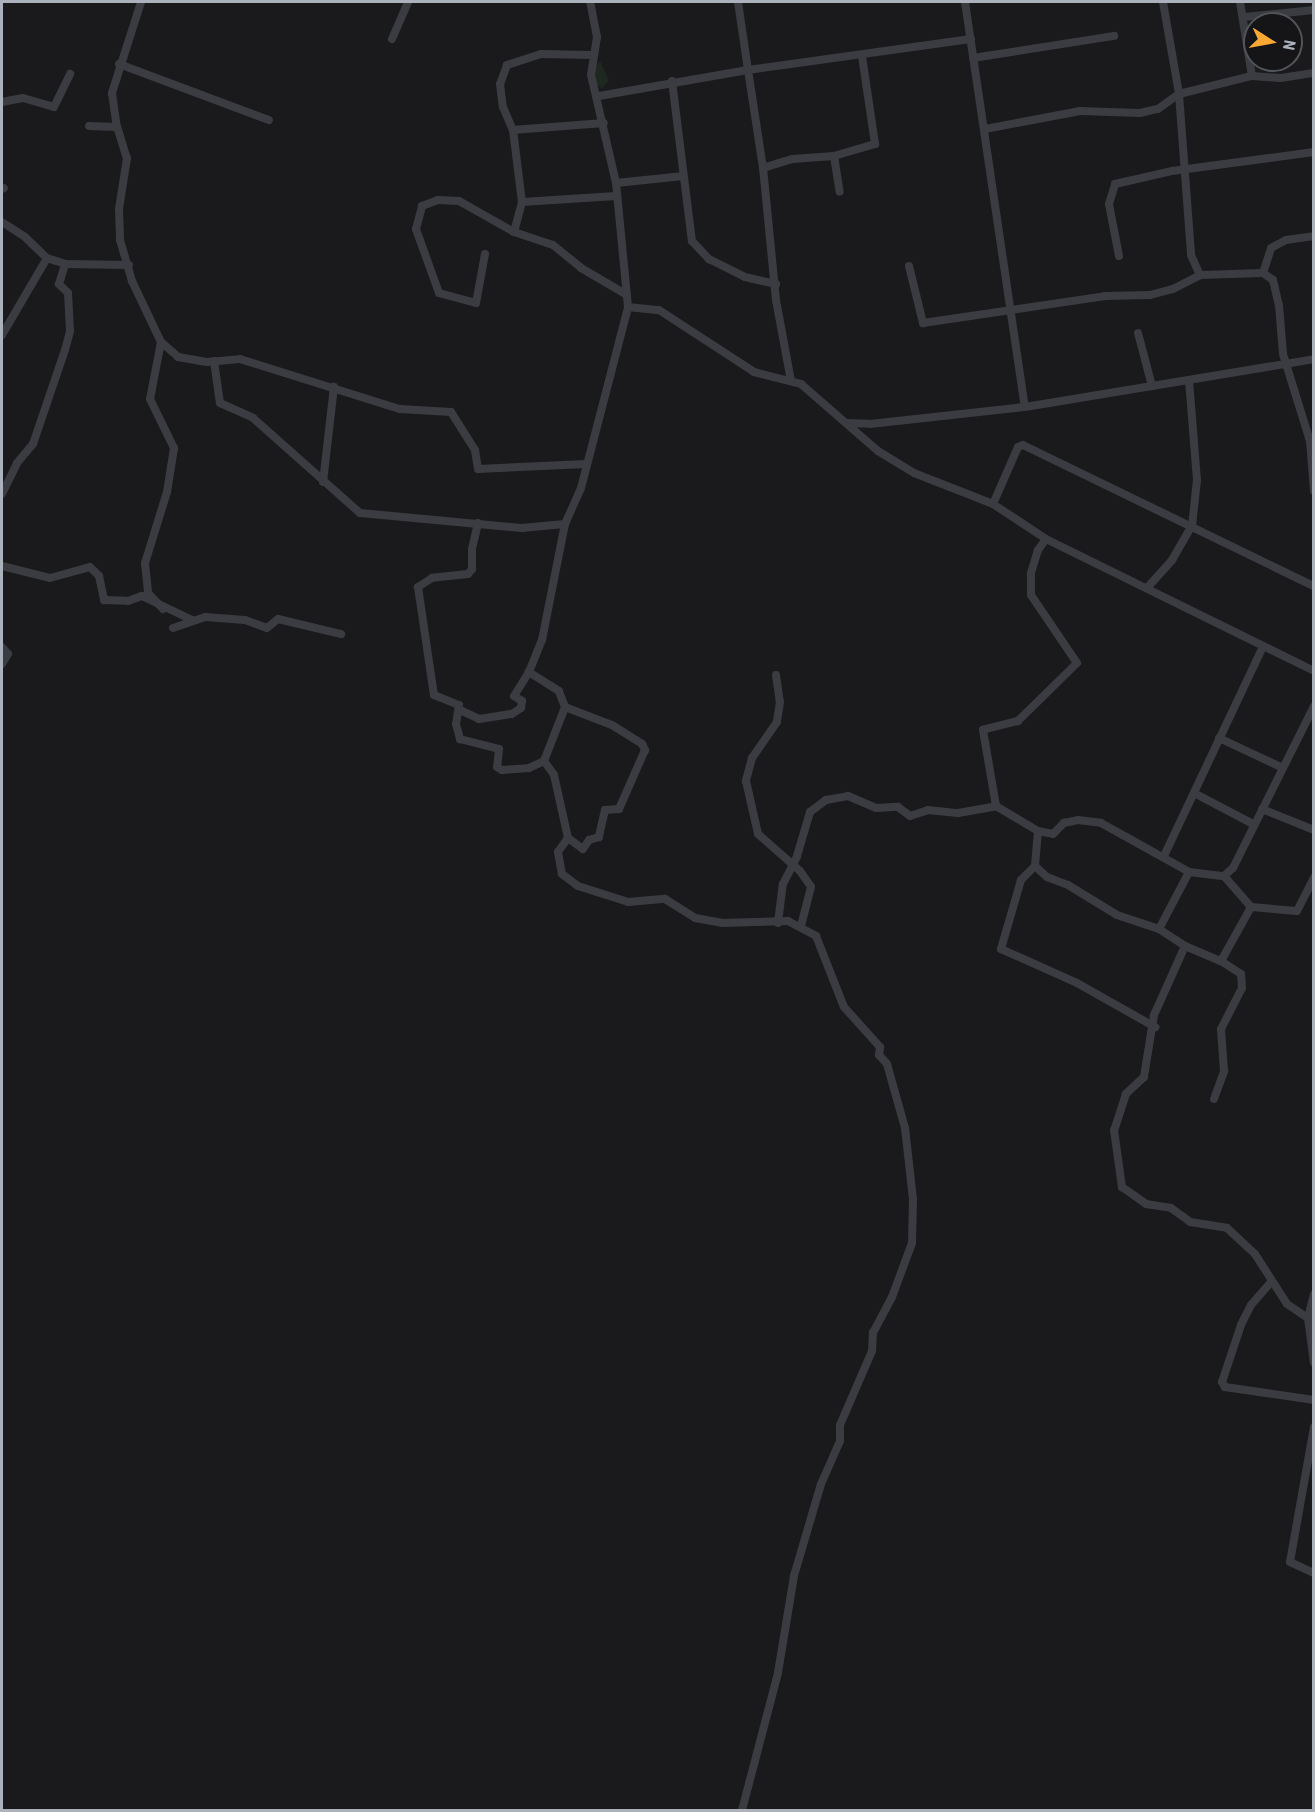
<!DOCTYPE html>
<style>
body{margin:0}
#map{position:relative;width:1315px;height:1812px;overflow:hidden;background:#1a1a1c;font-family:"Roboto Condensed",sans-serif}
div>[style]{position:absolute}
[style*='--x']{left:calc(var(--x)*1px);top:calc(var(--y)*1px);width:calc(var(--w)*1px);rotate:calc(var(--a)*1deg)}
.green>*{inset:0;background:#1f2820}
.minor>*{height:8px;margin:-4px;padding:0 4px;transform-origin:4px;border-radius:4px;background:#3a3c41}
span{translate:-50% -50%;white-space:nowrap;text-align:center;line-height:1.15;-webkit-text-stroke:4.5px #151517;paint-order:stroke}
.frame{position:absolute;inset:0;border:3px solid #acb2bc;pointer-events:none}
.north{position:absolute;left:1243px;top:12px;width:60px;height:60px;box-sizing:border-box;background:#151517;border:2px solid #515459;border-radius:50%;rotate:101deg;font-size:16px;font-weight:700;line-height:24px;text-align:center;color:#acb2bc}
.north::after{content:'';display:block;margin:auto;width:21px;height:27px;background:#faa734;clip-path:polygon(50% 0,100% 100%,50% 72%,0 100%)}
</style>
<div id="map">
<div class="green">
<i style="clip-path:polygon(600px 61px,609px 80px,602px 89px,596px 84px,593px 70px)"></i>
</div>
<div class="minor">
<i style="--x:141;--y:2;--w:96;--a:107.7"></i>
<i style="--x:112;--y:93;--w:30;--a:82"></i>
<i style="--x:116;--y:123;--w:37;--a:73"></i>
<i style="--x:127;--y:158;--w:52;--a:98.9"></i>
<i style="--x:119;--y:209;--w:31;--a:88"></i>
<i style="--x:120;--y:240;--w:43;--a:73.7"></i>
<i style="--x:132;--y:281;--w:68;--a:64.6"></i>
<i style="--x:161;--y:342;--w:58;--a:100.9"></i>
<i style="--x:150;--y:399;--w:55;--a:63.9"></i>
<i style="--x:174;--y:448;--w:45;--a:99"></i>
<i style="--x:167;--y:492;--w:74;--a:107.2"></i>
<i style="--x:145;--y:563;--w:30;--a:84"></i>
<i style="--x:148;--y:593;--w:22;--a:47"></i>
<i style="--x:965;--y:2;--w:409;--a:81.6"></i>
<i style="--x:1163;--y:2;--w:93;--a:80.1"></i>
<i style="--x:1179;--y:94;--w:161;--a:85.7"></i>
<i style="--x:1191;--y:255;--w:22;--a:66"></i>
<i style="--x:1240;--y:2;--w:75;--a:80.8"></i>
<i style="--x:1252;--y:76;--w:29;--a:4"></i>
<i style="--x:1281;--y:78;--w:33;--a:-9"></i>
<i style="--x:1244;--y:17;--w:70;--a:-5.7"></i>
<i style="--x:392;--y:39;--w:40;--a:-66.6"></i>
<i style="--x:592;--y:55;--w:51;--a:-178.9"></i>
<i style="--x:541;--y:54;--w:36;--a:162"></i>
<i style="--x:507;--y:65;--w:20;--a:110"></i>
<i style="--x:500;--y:84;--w:23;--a:83"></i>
<i style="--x:503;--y:107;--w:25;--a:67"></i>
<i style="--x:513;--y:130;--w:91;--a:-4.4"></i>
<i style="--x:973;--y:58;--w:143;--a:-8.9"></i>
<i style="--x:119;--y:64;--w:160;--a:20.5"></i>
<i style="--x:672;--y:81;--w:161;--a:82.9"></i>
<i style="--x:692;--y:241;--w:25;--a:47"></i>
<i style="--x:709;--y:259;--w:40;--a:26.6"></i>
<i style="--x:745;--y:277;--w:32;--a:13"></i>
<i style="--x:599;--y:96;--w:151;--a:-9.9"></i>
<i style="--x:748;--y:70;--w:69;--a:-98.4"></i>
<i style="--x:2;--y:102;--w:21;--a:-11"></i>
<i style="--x:23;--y:98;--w:32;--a:16"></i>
<i style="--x:54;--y:107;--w:37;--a:-64"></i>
<i style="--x:89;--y:126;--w:28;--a:2"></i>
<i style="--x:985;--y:129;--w:97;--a:-10.7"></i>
<i style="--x:1080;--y:111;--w:60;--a:1.9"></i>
<i style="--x:1140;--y:113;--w:18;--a:-13"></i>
<i style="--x:1158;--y:109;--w:26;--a:-36"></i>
<i style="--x:1179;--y:94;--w:75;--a:-13.9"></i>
<i style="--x:513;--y:130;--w:73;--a:82.9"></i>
<i style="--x:834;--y:156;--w:36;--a:81"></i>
<i style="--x:763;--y:168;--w:31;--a:-17"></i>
<i style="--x:793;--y:159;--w:41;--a:-4.2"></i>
<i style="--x:834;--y:156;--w:43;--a:-16.3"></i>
<i style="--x:875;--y:144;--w:89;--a:-98.4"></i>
<i style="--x:616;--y:183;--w:68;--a:-5.9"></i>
<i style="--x:2;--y:189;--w:2;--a:-27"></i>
<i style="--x:2;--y:222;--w:27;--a:33"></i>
<i style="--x:25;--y:237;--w:30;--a:44"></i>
<i style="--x:47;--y:258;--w:19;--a:18"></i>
<i style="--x:65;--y:264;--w:64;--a:0.9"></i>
<i style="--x:514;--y:232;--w:31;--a:-75"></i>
<i style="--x:522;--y:202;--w:94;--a:-3.7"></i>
<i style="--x:485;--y:254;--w:50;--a:100.4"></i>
<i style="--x:476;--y:303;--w:38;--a:-165"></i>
<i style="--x:439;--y:293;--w:68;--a:-109.8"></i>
<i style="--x:416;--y:229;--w:24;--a:-75"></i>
<i style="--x:422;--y:206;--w:17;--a:-21"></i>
<i style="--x:438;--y:200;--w:21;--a:3"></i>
<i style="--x:459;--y:201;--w:63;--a:29.4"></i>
<i style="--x:514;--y:232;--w:41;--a:18.4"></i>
<i style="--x:553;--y:245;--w:36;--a:39"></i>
<i style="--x:581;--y:268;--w:53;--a:30.4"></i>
<i style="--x:1119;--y:256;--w:53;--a:-100.9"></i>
<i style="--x:1109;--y:204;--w:21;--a:-73"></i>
<i style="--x:1115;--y:184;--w:58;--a:-12.8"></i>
<i style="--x:1172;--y:171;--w:143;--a:-7.6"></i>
<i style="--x:909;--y:266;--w:59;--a:76.2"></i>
<i style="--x:923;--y:323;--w:184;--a:-8.4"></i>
<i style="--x:1105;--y:296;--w:45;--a:-1.3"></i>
<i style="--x:1150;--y:295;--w:24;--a:-15"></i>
<i style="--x:1173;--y:289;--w:30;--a:-27"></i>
<i style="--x:1200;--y:275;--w:63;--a:-1.8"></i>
<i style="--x:1263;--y:273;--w:26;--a:-72"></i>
<i style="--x:1271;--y:248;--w:17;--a:-28"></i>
<i style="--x:1286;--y:240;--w:28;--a:-8"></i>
<i style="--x:1263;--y:273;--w:12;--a:35"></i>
<i style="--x:1273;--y:280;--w:26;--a:77"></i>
<i style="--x:1279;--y:305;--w:49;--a:85.3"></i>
<i style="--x:1283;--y:354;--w:91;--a:72.8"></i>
<i style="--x:1310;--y:441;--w:50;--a:85.4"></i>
<i style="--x:628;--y:307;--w:31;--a:6"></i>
<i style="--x:659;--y:310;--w:113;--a:33.1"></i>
<i style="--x:754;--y:372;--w:49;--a:14.3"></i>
<i style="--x:801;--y:384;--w:102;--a:41"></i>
<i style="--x:878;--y:451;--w:42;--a:31.4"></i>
<i style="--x:914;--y:473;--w:85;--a:21.4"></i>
<i style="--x:993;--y:504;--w:64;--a:33.4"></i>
<i style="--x:1046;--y:539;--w:299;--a:26.2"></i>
<i style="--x:1138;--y:333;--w:55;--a:75.2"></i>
<i style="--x:2;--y:335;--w:89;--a:-59.7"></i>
<i style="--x:161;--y:342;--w:23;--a:41"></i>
<i style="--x:178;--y:357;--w:29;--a:10"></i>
<i style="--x:207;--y:362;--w:33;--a:-5"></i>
<i style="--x:240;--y:359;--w:168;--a:17.4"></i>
<i style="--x:400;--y:409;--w:51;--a:3.4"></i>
<i style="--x:451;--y:412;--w:45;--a:57.7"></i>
<i style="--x:475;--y:450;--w:19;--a:81"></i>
<i style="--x:478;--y:469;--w:108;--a:-2.7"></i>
<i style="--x:214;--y:361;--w:42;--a:81.9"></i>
<i style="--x:220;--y:403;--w:36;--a:24"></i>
<i style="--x:253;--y:418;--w:143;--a:41.6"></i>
<i style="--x:360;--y:513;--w:163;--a:5.3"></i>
<i style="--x:522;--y:528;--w:43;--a:-5.3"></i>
<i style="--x:791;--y:381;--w:82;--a:-100.5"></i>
<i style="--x:776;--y:300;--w:133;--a:-95.6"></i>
<i style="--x:763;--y:168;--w:99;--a:-98.7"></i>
<i style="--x:748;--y:70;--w:225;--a:-7.9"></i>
<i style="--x:847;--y:423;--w:23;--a:2"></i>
<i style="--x:870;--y:424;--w:156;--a:-6.3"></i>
<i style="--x:1025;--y:407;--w:293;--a:-9.4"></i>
<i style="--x:323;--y:482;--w:96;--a:-83.4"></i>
<i style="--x:2;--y:494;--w:34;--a:-64"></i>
<i style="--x:17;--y:463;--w:25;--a:-50"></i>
<i style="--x:33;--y:444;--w:99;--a:-71.2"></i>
<i style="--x:65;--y:350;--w:20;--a:-75"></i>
<i style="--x:70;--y:331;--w:38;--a:-93"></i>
<i style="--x:68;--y:293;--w:13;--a:-135"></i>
<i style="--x:59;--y:284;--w:21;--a:-73"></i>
<i style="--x:993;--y:504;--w:62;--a:-66.3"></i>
<i style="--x:1018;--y:447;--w:5;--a:-22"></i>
<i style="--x:1023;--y:445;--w:323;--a:25.9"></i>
<i style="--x:478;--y:523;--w:27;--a:103"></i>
<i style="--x:472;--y:549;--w:20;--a:90"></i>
<i style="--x:472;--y:569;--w:6;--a:129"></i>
<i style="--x:468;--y:574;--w:36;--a:174"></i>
<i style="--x:432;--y:578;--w:17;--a:147"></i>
<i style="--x:418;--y:587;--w:109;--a:81.6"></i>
<i style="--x:434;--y:695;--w:27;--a:22"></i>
<i style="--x:459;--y:705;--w:19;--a:99"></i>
<i style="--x:456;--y:724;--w:16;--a:75"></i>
<i style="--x:460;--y:739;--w:40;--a:14.4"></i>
<i style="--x:499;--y:749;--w:18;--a:96"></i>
<i style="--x:497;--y:767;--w:6;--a:31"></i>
<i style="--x:502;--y:770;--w:27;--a:-4"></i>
<i style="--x:529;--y:768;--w:17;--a:-25"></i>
<i style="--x:544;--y:761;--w:58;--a:-68.7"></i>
<i style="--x:565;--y:707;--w:17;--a:-111"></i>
<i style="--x:559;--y:691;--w:36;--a:-148"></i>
<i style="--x:1046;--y:539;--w:14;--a:126"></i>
<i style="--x:1038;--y:550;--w:24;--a:107"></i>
<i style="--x:1031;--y:573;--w:22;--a:90"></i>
<i style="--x:1031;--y:595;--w:82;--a:55.9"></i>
<i style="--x:1077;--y:663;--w:83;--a:135.5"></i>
<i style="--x:1018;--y:721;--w:36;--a:166"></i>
<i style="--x:983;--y:730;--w:77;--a:80.3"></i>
<i style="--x:996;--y:806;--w:49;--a:30.8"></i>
<i style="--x:1038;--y:831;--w:35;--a:95"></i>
<i style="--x:1035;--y:866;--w:16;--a:43"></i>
<i style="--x:1047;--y:877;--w:22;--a:21"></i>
<i style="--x:1068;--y:885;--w:57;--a:31.5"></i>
<i style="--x:1117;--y:915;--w:44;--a:18.4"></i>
<i style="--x:1159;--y:929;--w:64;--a:-62.2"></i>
<i style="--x:1189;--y:872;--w:35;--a:7"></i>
<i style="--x:1224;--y:876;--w:12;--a:-42"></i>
<i style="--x:1233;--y:868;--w:181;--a:-63.4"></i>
<i style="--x:2;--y:566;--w:49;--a:14"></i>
<i style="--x:50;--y:578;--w:41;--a:-15.4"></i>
<i style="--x:90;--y:567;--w:13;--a:45"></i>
<i style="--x:99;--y:576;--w:25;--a:78"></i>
<i style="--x:104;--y:600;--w:24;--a:2"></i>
<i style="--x:128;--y:601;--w:15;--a:-20"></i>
<i style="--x:142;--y:596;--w:55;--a:25.6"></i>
<i style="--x:1147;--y:588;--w:38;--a:-48"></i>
<i style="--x:1172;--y:560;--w:39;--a:-60"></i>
<i style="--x:1192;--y:526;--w:46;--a:-83.8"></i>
<i style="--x:1197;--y:480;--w:100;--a:-94.6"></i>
<i style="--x:173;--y:628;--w:34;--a:-19"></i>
<i style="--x:205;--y:617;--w:40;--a:4.3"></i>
<i style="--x:245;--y:620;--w:23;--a:20"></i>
<i style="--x:267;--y:628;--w:14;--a:-39"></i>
<i style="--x:278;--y:619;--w:65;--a:13.4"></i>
<i style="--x:2;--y:647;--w:9;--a:49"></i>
<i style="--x:8;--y:654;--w:12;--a:121"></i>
<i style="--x:776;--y:675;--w:27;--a:82"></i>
<i style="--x:780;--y:702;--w:20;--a:99"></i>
<i style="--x:777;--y:722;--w:44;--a:124.8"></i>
<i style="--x:752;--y:758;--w:24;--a:105"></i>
<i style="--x:746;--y:781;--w:54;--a:77.2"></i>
<i style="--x:758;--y:834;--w:56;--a:41.4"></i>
<i style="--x:800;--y:871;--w:19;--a:55"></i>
<i style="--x:811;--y:887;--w:40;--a:104.4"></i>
<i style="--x:565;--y:707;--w:50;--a:21"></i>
<i style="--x:612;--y:725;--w:36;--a:32"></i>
<i style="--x:642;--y:744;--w:7;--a:63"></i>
<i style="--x:645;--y:750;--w:64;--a:113.8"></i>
<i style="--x:619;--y:809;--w:14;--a:176"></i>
<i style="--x:605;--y:810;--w:28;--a:103"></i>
<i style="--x:599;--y:837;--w:10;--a:163"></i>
<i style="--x:589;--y:840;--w:11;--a:124"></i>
<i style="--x:583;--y:849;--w:19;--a:-144"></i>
<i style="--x:460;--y:710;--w:21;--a:25"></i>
<i style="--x:479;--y:719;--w:33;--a:-9"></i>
<i style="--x:512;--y:714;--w:11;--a:-34"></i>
<i style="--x:521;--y:708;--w:7;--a:-82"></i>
<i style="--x:522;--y:701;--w:9;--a:-148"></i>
<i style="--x:514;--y:696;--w:28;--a:-58"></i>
<i style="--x:529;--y:672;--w:35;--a:-68"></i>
<i style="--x:542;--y:640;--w:118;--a:-78.8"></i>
<i style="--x:565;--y:524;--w:39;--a:-66"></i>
<i style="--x:581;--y:488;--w:187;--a:-75.4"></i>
<i style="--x:628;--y:307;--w:125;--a:-95.5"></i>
<i style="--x:616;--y:183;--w:111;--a:-103"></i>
<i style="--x:591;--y:75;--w:38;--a:-81"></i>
<i style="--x:597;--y:37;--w:36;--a:-101"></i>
<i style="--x:1219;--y:738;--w:68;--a:25.1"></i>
<i style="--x:544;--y:761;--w:17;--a:54"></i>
<i style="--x:554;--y:775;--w:65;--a:77.5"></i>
<i style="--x:568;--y:838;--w:17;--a:126"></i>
<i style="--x:558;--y:852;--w:22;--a:80"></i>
<i style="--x:562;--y:874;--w:20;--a:37"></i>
<i style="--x:578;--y:886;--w:52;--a:17.7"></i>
<i style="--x:628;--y:902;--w:37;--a:-5"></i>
<i style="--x:665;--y:899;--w:36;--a:32"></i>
<i style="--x:695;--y:918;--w:27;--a:10"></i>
<i style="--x:722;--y:923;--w:66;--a:-1.7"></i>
<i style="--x:788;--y:921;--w:32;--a:28"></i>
<i style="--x:816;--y:936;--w:76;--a:68.5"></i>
<i style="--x:844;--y:1007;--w:54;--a:48"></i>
<i style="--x:880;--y:1047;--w:8;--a:97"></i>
<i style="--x:879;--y:1055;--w:12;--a:48"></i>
<i style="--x:887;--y:1064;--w:66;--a:74.3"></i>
<i style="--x:905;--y:1128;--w:71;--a:83.6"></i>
<i style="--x:913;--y:1199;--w:44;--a:91.3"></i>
<i style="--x:912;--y:1243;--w:58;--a:110.3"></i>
<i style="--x:892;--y:1297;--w:40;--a:118"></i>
<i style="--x:873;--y:1332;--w:19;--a:93"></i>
<i style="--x:872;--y:1351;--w:81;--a:113.4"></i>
<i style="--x:840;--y:1425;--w:16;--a:90"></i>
<i style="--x:840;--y:1441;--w:47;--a:113.8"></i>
<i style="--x:821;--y:1484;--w:96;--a:106.4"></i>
<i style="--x:794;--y:1576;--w:98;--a:99.4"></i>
<i style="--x:778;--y:1673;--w:142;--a:104.7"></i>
<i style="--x:1194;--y:793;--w:67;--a:27.7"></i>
<i style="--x:1262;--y:809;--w:56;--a:22"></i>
<i style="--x:1038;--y:831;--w:15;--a:11"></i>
<i style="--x:1053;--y:834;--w:16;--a:-45"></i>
<i style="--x:1064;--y:823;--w:14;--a:-12"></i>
<i style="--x:1078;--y:820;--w:23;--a:7"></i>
<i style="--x:1101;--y:823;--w:101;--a:29.1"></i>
<i style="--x:1164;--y:856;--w:231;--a:-64.7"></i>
<i style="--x:1035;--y:866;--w:20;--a:135"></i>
<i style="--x:1021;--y:880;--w:72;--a:106.2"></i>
<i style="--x:1001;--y:949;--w:83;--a:24.1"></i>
<i style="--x:1077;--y:983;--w:90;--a:29.4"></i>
<i style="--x:1224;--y:876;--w:41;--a:48.9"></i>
<i style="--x:778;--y:923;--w:39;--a:-83"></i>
<i style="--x:783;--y:884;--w:31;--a:-63"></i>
<i style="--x:797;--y:856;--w:46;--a:-73.5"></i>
<i style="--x:810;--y:812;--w:20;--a:-37"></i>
<i style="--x:826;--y:800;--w:22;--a:-10"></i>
<i style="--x:848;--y:796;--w:30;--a:23"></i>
<i style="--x:876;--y:808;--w:22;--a:-3"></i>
<i style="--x:898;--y:807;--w:15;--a:37"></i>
<i style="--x:910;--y:816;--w:19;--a:-18"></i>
<i style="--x:928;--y:810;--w:30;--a:6"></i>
<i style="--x:958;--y:813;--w:39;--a:-10"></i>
<i style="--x:1159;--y:929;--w:31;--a:33"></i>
<i style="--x:1185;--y:946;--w:76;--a:114.2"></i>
<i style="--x:1154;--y:1015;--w:63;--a:99.2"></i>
<i style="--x:1144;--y:1077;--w:25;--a:137"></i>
<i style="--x:1126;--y:1094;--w:38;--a:108"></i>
<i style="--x:1114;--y:1130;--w:58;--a:82"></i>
<i style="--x:1122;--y:1187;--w:29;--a:35"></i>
<i style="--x:1146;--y:1204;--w:25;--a:9"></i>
<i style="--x:1171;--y:1208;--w:24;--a:36"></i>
<i style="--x:1190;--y:1222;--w:37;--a:9"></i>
<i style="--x:1227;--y:1228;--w:38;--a:43"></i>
<i style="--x:1255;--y:1254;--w:59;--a:57.4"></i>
<i style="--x:1287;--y:1304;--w:25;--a:34"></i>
<i style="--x:1185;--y:946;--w:39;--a:23"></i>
<i style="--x:1214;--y:1099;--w:30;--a:-70"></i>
<i style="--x:1224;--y:1071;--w:42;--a:-94.1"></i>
<i style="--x:1221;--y:1029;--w:46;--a:-62.9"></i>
<i style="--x:1242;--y:988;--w:14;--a:-94"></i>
<i style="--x:1241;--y:974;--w:24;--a:-147"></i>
<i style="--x:1221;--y:961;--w:62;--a:-60.9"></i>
<i style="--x:1251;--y:907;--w:46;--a:5"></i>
<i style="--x:1297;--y:911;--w:38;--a:-63"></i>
<i style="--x:1271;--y:1282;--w:30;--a:131"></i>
<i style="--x:1251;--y:1305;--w:22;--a:117"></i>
<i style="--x:1241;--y:1325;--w:60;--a:108.4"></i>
<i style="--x:1222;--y:1382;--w:6;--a:59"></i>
<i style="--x:1225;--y:1387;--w:90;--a:8.3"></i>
<i style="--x:1314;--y:1294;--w:25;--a:104"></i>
<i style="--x:1308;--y:1318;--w:45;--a:82.4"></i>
<i style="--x:1314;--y:1427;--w:137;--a:100.1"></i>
<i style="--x:1290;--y:1562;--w:26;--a:25"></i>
</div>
<div class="frame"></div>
<div class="north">N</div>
</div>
